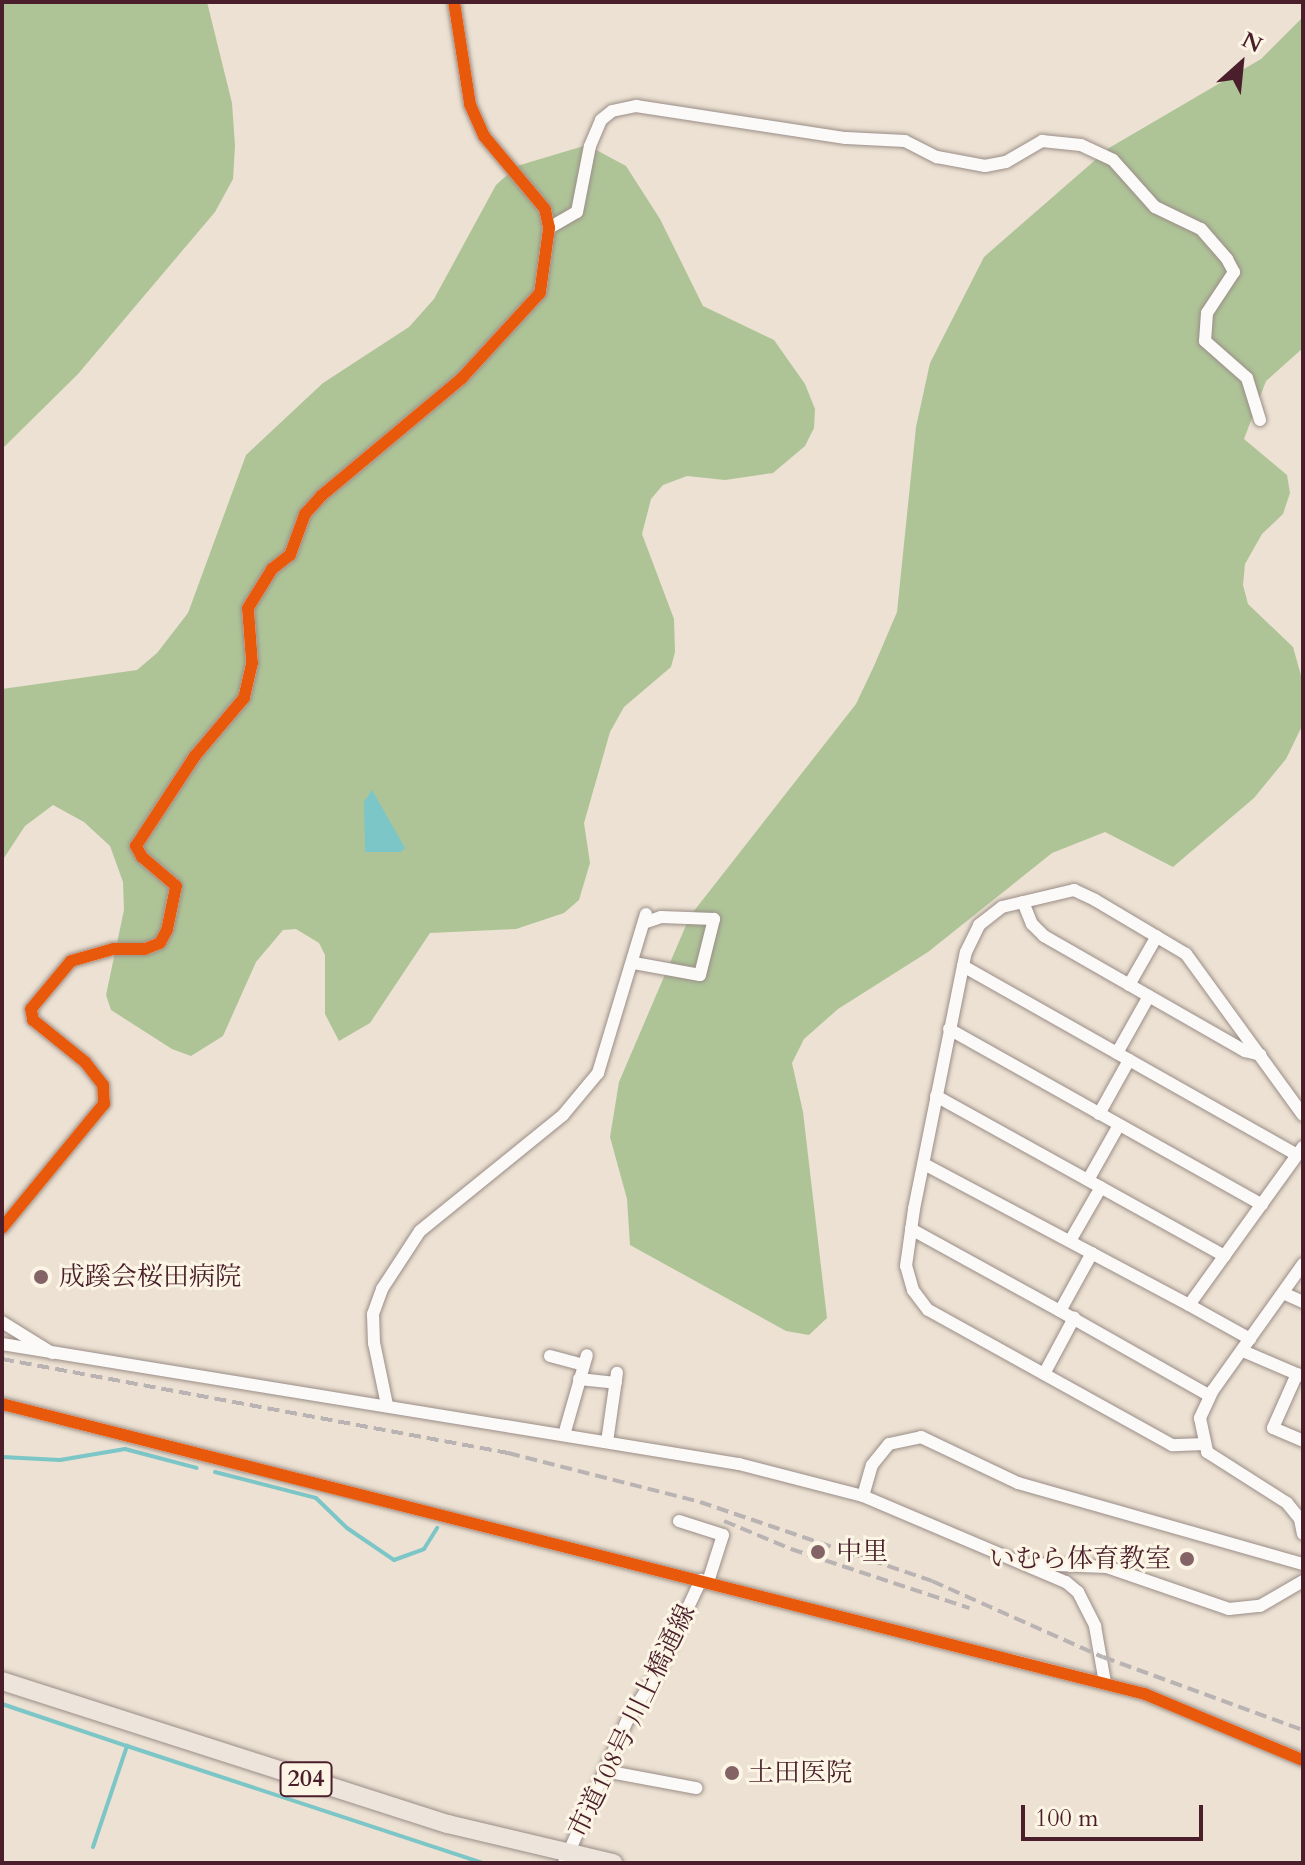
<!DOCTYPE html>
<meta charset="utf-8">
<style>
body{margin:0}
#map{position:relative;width:1305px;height:1865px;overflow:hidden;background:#ece1d2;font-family:Cardo,"Noto Serif JP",serif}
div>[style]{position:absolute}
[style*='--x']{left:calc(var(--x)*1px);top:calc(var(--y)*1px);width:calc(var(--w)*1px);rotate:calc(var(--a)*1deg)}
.forest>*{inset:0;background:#aec497}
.water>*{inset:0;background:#7cc6c7}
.stream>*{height:4px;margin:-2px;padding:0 2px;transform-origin:2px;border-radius:2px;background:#7cc6c7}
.roads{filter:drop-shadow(0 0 2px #9a8d88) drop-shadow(0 0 2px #9a8d88)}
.minor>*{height:12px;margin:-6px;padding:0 6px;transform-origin:6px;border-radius:6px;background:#fcfaf8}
.highway>*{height:18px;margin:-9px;padding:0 9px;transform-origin:9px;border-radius:9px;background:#ede4dc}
.rail>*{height:4px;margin-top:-2px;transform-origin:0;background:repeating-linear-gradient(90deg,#bab3b3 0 12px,transparent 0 18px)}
.cycleway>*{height:12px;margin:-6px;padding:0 6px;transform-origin:6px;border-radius:6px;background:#e8590c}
.dots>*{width:22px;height:22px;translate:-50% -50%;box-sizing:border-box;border:4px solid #fcf5e5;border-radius:50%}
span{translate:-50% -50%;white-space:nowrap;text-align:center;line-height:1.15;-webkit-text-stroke:6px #fcf5e5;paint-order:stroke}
.shield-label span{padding:2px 6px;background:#fcf5e5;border:2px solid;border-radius:6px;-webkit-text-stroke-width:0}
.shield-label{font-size:24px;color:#4a1f2b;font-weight:700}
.poi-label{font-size:26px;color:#4a1f2b}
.left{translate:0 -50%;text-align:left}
.right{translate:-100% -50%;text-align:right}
.street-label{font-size:26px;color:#4a1f2b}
.frame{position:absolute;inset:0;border:4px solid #4a1f2b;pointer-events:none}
.north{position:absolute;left:1201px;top:24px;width:80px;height:80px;-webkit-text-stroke:6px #fcf5e5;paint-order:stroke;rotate:27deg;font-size:22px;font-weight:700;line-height:32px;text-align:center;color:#4a1f2b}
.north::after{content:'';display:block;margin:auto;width:28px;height:36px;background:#4a1f2b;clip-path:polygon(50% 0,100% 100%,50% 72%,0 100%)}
.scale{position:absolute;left:1021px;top:1805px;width:182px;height:36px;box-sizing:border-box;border:4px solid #4a1f2b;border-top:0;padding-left:10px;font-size:24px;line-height:28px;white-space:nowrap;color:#4a1f2b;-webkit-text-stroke:6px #fcf5e5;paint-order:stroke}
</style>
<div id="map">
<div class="forest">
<i style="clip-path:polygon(2px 2px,207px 2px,232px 103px,235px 146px,233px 179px,215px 212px,78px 374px,2px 449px)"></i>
<i style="clip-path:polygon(1303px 17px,1303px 348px,1266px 381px,1244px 439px,1287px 475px,1290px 493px,1283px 514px,1262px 534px,1245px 564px,1243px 585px,1248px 604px,1293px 647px,1302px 679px,1302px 726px,1286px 759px,1254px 798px,1173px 867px,1105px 832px,1052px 853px,928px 952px,838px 1009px,804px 1039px,792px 1063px,803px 1112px,827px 1318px,809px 1335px,786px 1331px,630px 1245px,627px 1199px,610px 1137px,619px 1082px,690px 916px,856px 704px,874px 666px,897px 612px,916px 427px,930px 363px,984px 257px,1109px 148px,1261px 59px)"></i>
<i style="clip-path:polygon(587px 145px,626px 166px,660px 219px,703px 306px,774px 340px,805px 384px,815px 409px,814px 428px,805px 446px,773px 473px,725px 480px,687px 476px,663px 485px,651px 499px,642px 534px,674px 619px,675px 652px,671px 667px,624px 707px,610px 732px,584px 823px,590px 863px,579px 900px,564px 913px,516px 929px,430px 933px,370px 1023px,339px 1041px,325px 1014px,325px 955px,319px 943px,296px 929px,283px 930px,256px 962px,223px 1036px,191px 1056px,172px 1049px,111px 1010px,106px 995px,124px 910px,123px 882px,110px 846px,84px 822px,53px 805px,25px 826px,2px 861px,2px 689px,137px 670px,157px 653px,188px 613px,246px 455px,323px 383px,409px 327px,434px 299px,496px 185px,517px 166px)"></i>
</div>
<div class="water">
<i style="clip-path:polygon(372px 790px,405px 848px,401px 852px,365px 852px,364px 802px)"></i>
</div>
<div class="stream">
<i style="--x:2;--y:1457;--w:58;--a:3"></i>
<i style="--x:60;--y:1460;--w:66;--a:-9.6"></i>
<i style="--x:125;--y:1449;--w:74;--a:14.8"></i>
<i style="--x:215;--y:1472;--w:104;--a:14.4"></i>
<i style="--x:316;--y:1498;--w:43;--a:44.1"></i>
<i style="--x:347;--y:1528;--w:57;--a:34.2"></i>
<i style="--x:394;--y:1560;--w:32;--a:-20"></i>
<i style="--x:424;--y:1549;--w:25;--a:-58"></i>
<i style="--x:2;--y:1704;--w:132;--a:18.6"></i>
<i style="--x:93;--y:1847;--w:107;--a:-71.4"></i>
<i style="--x:127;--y:1746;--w:375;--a:18.2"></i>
</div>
<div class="roads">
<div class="minor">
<i style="--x:549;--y:228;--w:32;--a:-30"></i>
<i style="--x:577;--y:212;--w:67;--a:-78.9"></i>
<i style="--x:590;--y:146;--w:28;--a:-67"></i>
<i style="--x:601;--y:120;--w:14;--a:-39"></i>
<i style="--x:612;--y:111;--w:25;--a:-12"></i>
<i style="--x:636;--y:106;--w:212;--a:8.7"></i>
<i style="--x:846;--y:138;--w:59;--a:2.9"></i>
<i style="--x:905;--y:141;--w:36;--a:27"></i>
<i style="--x:937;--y:157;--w:49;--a:10.6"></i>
<i style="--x:985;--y:166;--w:21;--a:-11"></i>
<i style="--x:1006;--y:162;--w:42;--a:-30.3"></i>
<i style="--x:1042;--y:141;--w:39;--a:6"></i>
<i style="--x:1081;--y:145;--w:35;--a:25"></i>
<i style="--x:1113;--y:160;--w:63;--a:48.2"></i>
<i style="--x:1155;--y:207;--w:51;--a:25.6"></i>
<i style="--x:1201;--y:229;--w:40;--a:49"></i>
<i style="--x:1227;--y:259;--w:15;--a:62"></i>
<i style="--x:1234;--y:272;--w:49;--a:123.4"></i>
<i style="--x:1207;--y:313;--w:28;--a:94"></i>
<i style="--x:1205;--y:341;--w:56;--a:41.4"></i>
<i style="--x:1247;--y:378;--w:44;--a:72.8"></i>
<i style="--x:1023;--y:902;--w:24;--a:68"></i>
<i style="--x:1032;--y:924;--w:17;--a:45"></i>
<i style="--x:1044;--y:936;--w:232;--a:29.8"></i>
<i style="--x:1245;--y:1051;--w:16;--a:14"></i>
<i style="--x:634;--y:963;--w:67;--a:10.3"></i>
<i style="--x:700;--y:975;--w:58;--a:-76"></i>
<i style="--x:714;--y:919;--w:53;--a:-177.8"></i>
<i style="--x:661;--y:917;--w:18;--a:161"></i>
<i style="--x:963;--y:966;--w:384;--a:29.5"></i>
<i style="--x:1129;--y:985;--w:56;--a:-60.3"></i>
<i style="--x:949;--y:1029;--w:359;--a:29.3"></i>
<i style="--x:1117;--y:1053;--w:65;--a:-60.7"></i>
<i style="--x:936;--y:1096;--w:330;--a:29"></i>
<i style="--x:1099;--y:1114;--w:62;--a:-60.9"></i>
<i style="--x:924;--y:1164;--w:300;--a:28"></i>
<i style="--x:1189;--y:1305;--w:195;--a:-54.2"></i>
<i style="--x:1088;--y:1180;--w:63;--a:-60.6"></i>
<i style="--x:2;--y:1228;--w:161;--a:-50.6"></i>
<i style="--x:104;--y:1104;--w:19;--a:-93"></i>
<i style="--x:103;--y:1085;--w:29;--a:-128"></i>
<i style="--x:85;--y:1062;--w:67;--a:-141.1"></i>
<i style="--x:33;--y:1020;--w:11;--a:-100"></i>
<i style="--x:31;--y:1009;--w:62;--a:-50.2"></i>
<i style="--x:71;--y:961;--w:44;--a:-15.9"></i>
<i style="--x:113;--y:949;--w:32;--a:0"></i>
<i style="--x:145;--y:949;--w:16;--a:-22"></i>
<i style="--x:160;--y:943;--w:15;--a:-62"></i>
<i style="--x:167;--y:930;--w:45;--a:-78.4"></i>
<i style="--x:176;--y:886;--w:45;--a:-139.5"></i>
<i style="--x:142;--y:857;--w:13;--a:-119"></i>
<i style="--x:136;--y:846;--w:108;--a:-56.8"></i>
<i style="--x:195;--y:756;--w:76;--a:-49.8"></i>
<i style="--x:244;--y:698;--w:36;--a:-77"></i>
<i style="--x:252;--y:663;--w:55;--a:-94.2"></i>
<i style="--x:248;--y:608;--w:46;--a:-58.4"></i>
<i style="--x:272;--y:569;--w:23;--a:-38"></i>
<i style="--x:290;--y:555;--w:44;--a:-69.9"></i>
<i style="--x:305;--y:514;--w:24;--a:-48"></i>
<i style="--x:321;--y:496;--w:184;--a:-39.9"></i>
<i style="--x:462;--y:378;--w:115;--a:-47.5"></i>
<i style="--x:540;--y:293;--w:66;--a:-82.1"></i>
<i style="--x:549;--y:228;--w:19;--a:-102"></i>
<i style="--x:545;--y:209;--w:95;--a:-129.9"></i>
<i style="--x:484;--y:136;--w:35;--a:-114"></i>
<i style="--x:470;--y:104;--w:103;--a:-98.9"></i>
<i style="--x:911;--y:1229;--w:170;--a:28.8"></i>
<i style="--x:1070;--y:1241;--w:62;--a:-60.1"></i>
<i style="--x:1092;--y:1253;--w:66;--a:118.9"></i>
<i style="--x:1060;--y:1311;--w:172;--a:29.5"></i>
<i style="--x:1303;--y:1264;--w:155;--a:125.5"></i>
<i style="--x:1213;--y:1390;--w:31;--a:115"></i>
<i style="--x:1200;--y:1418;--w:35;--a:78"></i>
<i style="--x:1207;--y:1452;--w:95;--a:32.5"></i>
<i style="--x:1287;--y:1503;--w:21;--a:51"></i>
<i style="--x:1300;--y:1519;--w:15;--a:79"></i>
<i style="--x:1283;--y:1293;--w:22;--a:24"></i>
<i style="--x:1189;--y:1305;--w:70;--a:29.1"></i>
<i style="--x:2;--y:1322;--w:59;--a:31.8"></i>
<i style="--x:2;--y:1344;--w:747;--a:9.25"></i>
<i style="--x:739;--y:1464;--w:128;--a:14.5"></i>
<i style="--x:863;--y:1496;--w:220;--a:23"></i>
<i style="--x:1066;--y:1582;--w:16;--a:40"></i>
<i style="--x:1078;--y:1592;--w:38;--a:63"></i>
<i style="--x:1095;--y:1626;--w:58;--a:80"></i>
<i style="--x:1243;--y:1351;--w:59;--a:23.1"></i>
<i style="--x:550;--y:1356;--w:35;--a:15"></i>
<i style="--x:1044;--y:1374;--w:64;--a:-61.8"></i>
<i style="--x:1303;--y:1376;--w:6;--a:-162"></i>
<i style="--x:1297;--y:1374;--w:59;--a:114"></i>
<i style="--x:1273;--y:1428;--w:33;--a:23"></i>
<i style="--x:579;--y:1379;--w:37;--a:6"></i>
<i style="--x:2;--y:1404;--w:1179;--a:14.24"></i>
<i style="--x:1145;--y:1694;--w:171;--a:22.7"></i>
<i style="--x:387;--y:1405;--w:63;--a:-101.8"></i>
<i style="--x:374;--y:1343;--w:29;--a:-92"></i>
<i style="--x:373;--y:1314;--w:27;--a:-70"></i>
<i style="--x:382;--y:1289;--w:69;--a:-56.8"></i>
<i style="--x:420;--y:1231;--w:184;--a:-39"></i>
<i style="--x:563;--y:1115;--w:55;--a:-50.2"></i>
<i style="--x:598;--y:1073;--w:166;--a:-73.2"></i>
<i style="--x:564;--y:1435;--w:83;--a:-74"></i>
<i style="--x:607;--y:1442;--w:70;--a:-81.8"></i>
<i style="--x:1205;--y:1444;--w:33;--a:178"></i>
<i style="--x:1172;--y:1445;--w:279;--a:-151"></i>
<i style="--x:928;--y:1310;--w:25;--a:-127"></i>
<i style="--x:913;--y:1290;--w:25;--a:-106"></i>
<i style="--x:906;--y:1266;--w:58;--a:-82"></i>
<i style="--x:914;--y:1209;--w:262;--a:-78.6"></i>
<i style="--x:966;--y:952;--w:30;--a:-64"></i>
<i style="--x:979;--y:925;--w:29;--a:-38"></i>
<i style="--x:1002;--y:907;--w:74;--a:-13.3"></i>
<i style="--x:1074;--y:890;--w:23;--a:25"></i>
<i style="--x:1095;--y:900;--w:106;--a:30.7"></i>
<i style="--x:1186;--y:954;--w:199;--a:54"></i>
<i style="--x:863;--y:1496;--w:32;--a:-74"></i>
<i style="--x:872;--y:1465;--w:27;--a:-51"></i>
<i style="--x:889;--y:1444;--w:33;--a:-12"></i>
<i style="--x:921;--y:1437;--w:107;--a:25.4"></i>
<i style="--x:1018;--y:1483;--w:296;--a:15.9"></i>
<i style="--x:679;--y:1521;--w:46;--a:17.7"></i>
<i style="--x:723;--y:1535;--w:49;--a:107.7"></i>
<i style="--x:1032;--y:1564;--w:75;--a:2.3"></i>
<i style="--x:1107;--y:1567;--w:129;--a:19"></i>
<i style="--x:1229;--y:1609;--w:31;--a:-6"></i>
<i style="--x:1260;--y:1606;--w:50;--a:-30.2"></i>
<i style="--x:605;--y:1771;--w:93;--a:10.6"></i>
<i style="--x:564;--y:1863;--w:155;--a:-66.1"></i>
<i style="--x:627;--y:1721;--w:57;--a:-58"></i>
<i style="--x:657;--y:1673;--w:103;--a:-64.7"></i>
</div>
<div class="highway">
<i style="--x:2;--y:1681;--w:468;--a:17.8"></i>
<i style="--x:448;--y:1824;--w:170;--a:13.3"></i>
</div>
</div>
<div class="rail">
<i style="--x:2;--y:1359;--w:515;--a:10.52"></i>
<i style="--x:508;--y:1453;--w:198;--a:14.3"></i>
<i style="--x:700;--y:1502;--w:245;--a:18.8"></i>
<i style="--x:932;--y:1581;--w:187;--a:24"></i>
<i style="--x:1103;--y:1657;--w:213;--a:20.1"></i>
<i style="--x:724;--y:1521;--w:73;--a:22.7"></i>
<i style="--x:791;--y:1549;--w:188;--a:18.3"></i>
</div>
<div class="cycleway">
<i style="--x:2;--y:1228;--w:161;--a:-50.6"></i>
<i style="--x:104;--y:1104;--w:19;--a:-93"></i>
<i style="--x:103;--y:1085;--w:29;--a:-128"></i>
<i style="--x:85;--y:1062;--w:67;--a:-141.1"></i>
<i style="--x:33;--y:1020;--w:11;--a:-100"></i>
<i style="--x:31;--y:1009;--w:62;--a:-50.2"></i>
<i style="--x:71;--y:961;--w:44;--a:-15.9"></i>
<i style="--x:113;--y:949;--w:32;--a:0"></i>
<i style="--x:145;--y:949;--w:16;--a:-22"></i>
<i style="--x:160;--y:943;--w:15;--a:-62"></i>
<i style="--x:167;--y:930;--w:45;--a:-78.4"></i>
<i style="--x:176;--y:886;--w:45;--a:-139.5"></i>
<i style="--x:142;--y:857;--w:13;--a:-119"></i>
<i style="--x:136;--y:846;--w:108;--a:-56.8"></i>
<i style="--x:195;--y:756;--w:76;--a:-49.8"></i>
<i style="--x:244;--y:698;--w:36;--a:-77"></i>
<i style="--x:252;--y:663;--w:55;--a:-94.2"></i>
<i style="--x:248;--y:608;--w:46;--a:-58.4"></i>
<i style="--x:272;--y:569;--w:23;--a:-38"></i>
<i style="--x:290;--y:555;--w:44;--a:-69.9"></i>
<i style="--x:305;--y:514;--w:24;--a:-48"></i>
<i style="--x:321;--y:496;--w:184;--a:-39.9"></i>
<i style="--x:462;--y:378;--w:115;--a:-47.5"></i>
<i style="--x:540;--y:293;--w:66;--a:-82.1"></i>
<i style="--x:549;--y:228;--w:19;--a:-102"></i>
<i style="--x:545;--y:209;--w:95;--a:-129.9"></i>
<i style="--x:484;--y:136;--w:35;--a:-114"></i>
<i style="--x:470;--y:104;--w:103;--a:-98.9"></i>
<i style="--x:2;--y:1404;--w:1179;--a:14.24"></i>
<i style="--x:1145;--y:1694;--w:171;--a:22.7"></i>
</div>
<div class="dots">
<i style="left:41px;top:1277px;background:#836365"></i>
<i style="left:818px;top:1552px;background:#836365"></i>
<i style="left:1187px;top:1559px;background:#836365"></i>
<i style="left:732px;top:1773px;background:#836365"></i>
</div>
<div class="shield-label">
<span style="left:306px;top:1779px">204</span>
</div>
<div class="poi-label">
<span class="left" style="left:59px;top:1277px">成蹊会桜田病院</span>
<span class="left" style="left:836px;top:1552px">中里</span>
<span class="right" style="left:1171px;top:1559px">いむら体育教室</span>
<span class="left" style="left:748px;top:1773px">土田医院</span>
</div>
<div class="street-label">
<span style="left:632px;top:1721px;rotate:-64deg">市道108号 川上橋通線</span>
</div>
<div class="frame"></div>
<div class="north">N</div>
<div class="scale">100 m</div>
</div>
